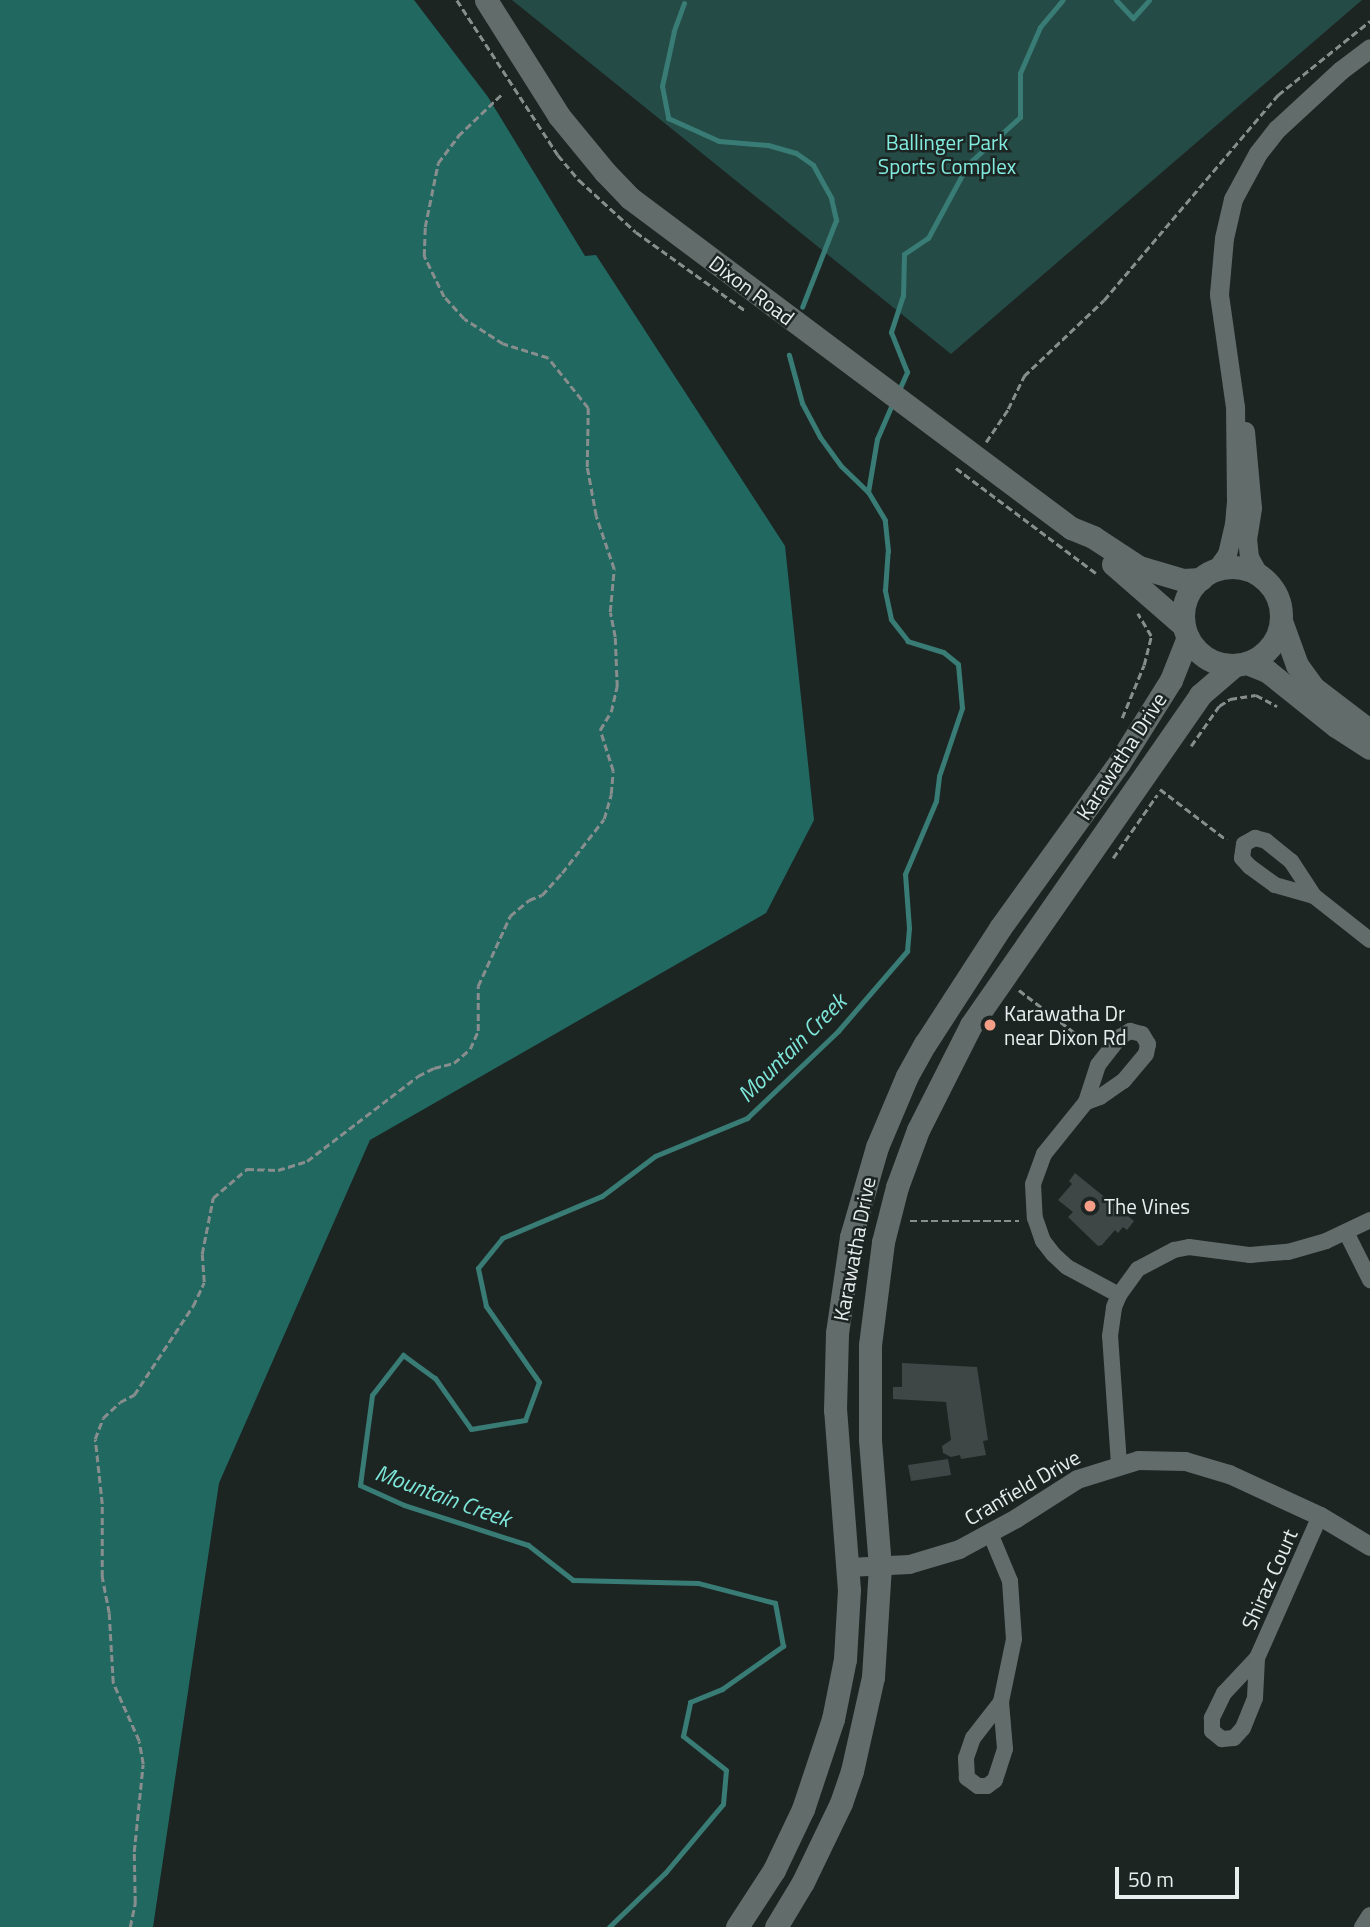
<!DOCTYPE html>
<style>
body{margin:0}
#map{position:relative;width:1370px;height:1927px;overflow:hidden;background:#1d2523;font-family:"Titillium Web",sans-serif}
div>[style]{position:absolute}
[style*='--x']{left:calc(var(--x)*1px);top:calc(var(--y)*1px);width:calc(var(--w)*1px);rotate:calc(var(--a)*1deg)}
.green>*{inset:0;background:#254b46}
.forest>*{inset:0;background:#216861}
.stream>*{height:5px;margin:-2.5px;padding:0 2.5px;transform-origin:2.5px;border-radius:2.5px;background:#387c75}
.building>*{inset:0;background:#3f4746}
.path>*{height:2.5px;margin-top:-1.25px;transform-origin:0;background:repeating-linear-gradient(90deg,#888e8d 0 7px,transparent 0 10.5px)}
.minor>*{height:16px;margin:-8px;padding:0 8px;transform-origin:8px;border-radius:8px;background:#626c6a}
.tertiary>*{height:19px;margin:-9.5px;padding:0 9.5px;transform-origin:9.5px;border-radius:9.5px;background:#626c6a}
.secondary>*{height:23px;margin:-11.5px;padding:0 11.5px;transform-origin:11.5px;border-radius:11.5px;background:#626c6a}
.secondary>.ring{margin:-11.5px;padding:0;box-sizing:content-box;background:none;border:23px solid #626c6a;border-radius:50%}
.dots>*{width:19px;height:19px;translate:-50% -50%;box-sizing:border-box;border:4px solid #1d2523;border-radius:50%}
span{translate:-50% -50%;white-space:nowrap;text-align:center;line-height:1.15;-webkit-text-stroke:5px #1d2523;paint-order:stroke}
.park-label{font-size:21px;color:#82ebdf}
.street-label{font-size:21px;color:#e8eded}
.poi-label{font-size:21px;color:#e8eded}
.left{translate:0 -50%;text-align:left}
.water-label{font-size:23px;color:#7de6d9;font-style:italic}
.scale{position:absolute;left:1115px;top:1867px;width:124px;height:32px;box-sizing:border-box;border:4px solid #e8eded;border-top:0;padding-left:9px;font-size:21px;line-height:24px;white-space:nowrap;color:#e8eded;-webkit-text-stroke:5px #1d2523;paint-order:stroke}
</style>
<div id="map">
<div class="green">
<i style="clip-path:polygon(512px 0,1362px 0,951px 354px)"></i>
</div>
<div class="forest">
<i style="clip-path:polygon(0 0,414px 0,488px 97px,585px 256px,596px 255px,785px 546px,814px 820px,766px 913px,370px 1140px,219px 1483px,153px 1927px,0 1927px)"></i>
</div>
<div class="stream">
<i style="--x:1116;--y:0;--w:25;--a:47"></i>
<i style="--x:1133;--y:18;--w:24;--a:-48"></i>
<i style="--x:684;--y:3;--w:30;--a:110"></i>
<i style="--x:674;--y:31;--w:56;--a:102.3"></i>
<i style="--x:662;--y:86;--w:33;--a:79"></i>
<i style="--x:668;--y:118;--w:56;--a:24.3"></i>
<i style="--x:719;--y:141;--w:49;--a:4.7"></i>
<i style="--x:768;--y:145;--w:29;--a:16"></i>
<i style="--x:796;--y:153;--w:21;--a:35"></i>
<i style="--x:813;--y:165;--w:38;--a:61"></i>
<i style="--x:831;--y:198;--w:23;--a:77"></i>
<i style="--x:836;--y:220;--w:93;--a:111.3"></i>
<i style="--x:899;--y:390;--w:20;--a:-66"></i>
<i style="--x:907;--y:372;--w:43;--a:-111.8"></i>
<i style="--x:891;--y:332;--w:38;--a:-72"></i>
<i style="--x:903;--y:296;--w:42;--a:-88.6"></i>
<i style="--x:904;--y:254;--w:29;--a:-34"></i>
<i style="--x:928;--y:238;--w:84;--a:-61.6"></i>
<i style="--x:968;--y:164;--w:70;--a:-42.1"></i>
<i style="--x:1020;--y:117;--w:44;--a:-90"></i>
<i style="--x:1020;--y:73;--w:50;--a:-66.5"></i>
<i style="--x:1040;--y:27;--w:35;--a:-50"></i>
<i style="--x:868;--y:492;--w:54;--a:-80.4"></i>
<i style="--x:877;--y:439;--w:40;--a:-66.6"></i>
<i style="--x:609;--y:1927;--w:78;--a:-44"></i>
<i style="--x:665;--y:1873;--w:90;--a:-50"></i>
<i style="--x:723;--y:1804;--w:34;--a:-85"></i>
<i style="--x:726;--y:1770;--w:55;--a:-141.7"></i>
<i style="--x:683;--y:1736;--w:35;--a:-78"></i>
<i style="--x:690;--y:1702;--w:35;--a:-22"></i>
<i style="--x:722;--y:1689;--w:75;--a:-35.2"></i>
<i style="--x:783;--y:1646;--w:44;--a:-100.5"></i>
<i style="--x:775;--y:1603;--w:80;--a:-165.4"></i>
<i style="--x:698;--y:1583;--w:125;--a:-178.6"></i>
<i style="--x:573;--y:1580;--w:57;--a:-142.1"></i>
<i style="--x:528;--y:1545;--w:130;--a:-162.1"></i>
<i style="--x:404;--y:1505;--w:48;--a:-155.6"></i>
<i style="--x:360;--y:1485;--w:91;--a:-82.4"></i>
<i style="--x:372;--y:1395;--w:51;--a:-52.2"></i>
<i style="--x:403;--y:1355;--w:39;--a:36"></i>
<i style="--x:435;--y:1378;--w:62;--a:54.8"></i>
<i style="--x:471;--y:1429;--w:55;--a:-9.5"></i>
<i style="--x:525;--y:1420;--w:40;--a:-69.8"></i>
<i style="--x:539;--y:1382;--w:93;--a:-124.9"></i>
<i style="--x:486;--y:1306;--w:39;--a:-102"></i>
<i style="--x:478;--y:1268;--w:38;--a:-51"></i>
<i style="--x:502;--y:1238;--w:108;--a:-22.8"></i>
<i style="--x:602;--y:1196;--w:66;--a:-37"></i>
<i style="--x:655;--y:1156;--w:100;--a:-22.4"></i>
<i style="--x:747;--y:1118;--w:126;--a:-43.7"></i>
<i style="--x:838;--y:1031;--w:106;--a:-49.2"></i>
<i style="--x:907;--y:951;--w:23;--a:-85"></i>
<i style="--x:909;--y:928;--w:54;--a:-94.2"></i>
<i style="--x:905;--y:874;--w:79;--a:-67"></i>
<i style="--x:936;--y:801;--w:25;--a:-83"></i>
<i style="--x:939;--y:776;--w:72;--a:-71.3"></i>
<i style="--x:962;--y:708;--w:44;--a:-95.2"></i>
<i style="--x:958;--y:664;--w:19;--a:-141"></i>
<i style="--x:943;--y:652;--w:37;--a:-163"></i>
<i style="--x:908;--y:641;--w:28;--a:-128"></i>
<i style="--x:891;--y:619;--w:30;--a:-102"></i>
<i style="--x:885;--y:590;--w:39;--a:-86"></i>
<i style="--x:888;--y:551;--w:31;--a:-96"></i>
<i style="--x:885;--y:520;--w:33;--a:-121"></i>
<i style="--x:868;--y:492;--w:37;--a:-136"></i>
<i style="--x:841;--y:466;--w:36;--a:-126"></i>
<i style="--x:820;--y:437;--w:38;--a:-118"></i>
<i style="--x:802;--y:403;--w:50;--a:-105.2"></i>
</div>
<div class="building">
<i style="clip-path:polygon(1075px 1173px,1134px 1221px,1127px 1230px,1123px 1227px,1118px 1233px,1115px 1230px,1102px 1245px,1098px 1246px,1068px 1217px,1073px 1212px,1058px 1200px,1072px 1184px,1069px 1181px)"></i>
<i style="clip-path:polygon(902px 1363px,977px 1367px,988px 1440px,983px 1441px,986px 1455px,961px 1459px,960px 1455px,951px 1457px,943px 1453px,942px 1446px,951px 1440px,946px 1402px,893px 1399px,893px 1387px,902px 1387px)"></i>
<i style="clip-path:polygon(948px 1459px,951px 1475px,911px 1481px,908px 1465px)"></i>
</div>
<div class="path">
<i style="--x:457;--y:0;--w:185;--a:56.9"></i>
<i style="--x:558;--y:155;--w:33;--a:50"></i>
<i style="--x:579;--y:180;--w:77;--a:42.4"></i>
<i style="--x:636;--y:232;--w:135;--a:35.7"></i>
<i style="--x:986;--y:442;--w:40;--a:-56"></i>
<i style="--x:1008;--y:409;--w:37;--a:-64"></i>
<i style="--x:1024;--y:376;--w:110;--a:-43.5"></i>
<i style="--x:1104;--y:300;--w:269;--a:-49.7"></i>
<i style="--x:1278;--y:95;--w:118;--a:-38.8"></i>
<i style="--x:956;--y:468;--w:175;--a:36.9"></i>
<i style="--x:1122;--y:718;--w:57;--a:-67.5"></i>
<i style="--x:1144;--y:665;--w:30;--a:-76"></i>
<i style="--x:1151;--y:636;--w:26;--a:-121"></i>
<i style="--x:1191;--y:746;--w:49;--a:-55"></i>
<i style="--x:1219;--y:706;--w:13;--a:-32"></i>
<i style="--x:1230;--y:699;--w:26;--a:-9"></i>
<i style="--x:1256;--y:695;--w:24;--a:28"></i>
<i style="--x:1160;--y:789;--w:84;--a:37.3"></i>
<i style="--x:1113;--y:858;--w:77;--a:-55.1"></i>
<i style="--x:1019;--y:990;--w:92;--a:37.5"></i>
<i style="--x:910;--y:1221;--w:109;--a:0"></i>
<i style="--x:130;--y:1927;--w:25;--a:-78"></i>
<i style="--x:135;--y:1903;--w:51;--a:-91.1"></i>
<i style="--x:134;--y:1852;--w:88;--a:-84.2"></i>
<i style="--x:143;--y:1764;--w:23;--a:-100"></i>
<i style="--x:139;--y:1741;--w:64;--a:-114.1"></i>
<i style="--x:113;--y:1683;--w:70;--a:-93.3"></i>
<i style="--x:109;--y:1613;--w:37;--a:-101"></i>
<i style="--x:102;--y:1577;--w:73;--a:-90"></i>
<i style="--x:102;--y:1504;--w:65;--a:-96.1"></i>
<i style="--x:95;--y:1439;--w:22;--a:-69"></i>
<i style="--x:103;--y:1418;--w:23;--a:-43"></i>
<i style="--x:120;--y:1402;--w:16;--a:-27"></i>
<i style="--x:134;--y:1395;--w:107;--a:-56.5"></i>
<i style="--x:193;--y:1306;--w:26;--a:-65"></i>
<i style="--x:204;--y:1282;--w:28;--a:-94"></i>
<i style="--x:202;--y:1254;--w:57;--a:-78.9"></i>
<i style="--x:213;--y:1198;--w:45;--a:-40.5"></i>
<i style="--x:247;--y:1169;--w:31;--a:2"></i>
<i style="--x:278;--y:1170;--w:30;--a:-17"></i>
<i style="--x:307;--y:1161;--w:140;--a:-37.4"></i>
<i style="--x:418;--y:1076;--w:18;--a:-27"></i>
<i style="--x:434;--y:1068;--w:21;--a:-14"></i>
<i style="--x:454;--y:1063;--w:21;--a:-41"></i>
<i style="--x:470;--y:1049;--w:20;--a:-66"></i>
<i style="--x:478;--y:1031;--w:45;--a:-90"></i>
<i style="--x:478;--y:986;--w:77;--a:-65.4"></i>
<i style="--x:510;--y:916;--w:25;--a:-40"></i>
<i style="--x:529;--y:900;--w:14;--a:-21"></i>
<i style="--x:542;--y:895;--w:30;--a:-48"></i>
<i style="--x:562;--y:873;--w:68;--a:-52.1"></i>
<i style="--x:604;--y:819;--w:26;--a:-74"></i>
<i style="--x:611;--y:794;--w:23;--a:-85"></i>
<i style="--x:613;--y:771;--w:43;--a:-107.6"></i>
<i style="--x:600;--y:730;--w:21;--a:-59"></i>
<i style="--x:611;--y:712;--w:26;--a:-77"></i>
<i style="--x:617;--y:687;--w:50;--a:-92.3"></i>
<i style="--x:615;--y:637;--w:25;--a:-101"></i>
<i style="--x:610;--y:612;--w:43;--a:-84.7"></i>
<i style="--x:614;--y:569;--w:56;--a:-108.8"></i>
<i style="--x:596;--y:516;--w:50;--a:-100.4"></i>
<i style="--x:587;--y:467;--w:59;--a:-89"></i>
<i style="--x:588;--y:408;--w:64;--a:-128.7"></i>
<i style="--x:548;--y:358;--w:47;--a:-162.7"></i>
<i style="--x:503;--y:344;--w:46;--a:-147.3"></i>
<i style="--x:464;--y:319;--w:30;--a:-132"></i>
<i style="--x:444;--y:297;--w:46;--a:-116"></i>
<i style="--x:424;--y:256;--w:29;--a:-88"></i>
<i style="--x:425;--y:227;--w:65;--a:-78.5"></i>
<i style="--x:438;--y:163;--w:34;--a:-53"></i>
<i style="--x:458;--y:136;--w:61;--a:-43.7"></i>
</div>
<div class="minor">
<i style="--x:1314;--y:896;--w:41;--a:-164.2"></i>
<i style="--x:1275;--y:885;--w:31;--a:-144"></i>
<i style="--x:1250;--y:867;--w:12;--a:-132"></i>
<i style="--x:1242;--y:858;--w:14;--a:-82"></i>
<i style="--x:1244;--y:844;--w:13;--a:-29"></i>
<i style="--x:1255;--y:838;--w:11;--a:15"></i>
<i style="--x:1266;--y:841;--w:32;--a:39"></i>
<i style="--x:1291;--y:861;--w:42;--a:56.7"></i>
<i style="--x:1314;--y:896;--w:71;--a:38.2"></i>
<i style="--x:1086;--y:1102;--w:39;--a:-72"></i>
<i style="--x:1098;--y:1065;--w:36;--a:-52"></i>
<i style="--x:1120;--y:1037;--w:12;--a:-31"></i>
<i style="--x:1130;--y:1031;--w:12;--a:14"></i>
<i style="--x:1142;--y:1034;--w:12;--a:59"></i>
<i style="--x:1148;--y:1044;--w:10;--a:101"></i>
<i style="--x:1146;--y:1054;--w:35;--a:130"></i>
<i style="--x:1123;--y:1081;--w:28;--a:145"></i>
<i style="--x:1100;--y:1097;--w:15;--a:160"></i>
<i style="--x:1086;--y:1102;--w:67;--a:128.9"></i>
<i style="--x:1044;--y:1154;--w:32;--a:110"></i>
<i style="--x:1033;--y:1184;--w:34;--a:87"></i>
<i style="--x:1035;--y:1218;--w:24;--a:71"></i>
<i style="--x:1043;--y:1241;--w:16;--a:52"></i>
<i style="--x:1053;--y:1254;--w:19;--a:43"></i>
<i style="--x:1067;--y:1267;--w:59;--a:28.3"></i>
<i style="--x:1346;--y:1232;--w:54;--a:63.4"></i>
<i style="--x:1119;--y:1464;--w:128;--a:-94"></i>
<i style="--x:1110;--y:1336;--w:29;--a:-82"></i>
<i style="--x:1114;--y:1307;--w:13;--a:-67"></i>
<i style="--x:1119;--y:1295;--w:32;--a:-54"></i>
<i style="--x:1138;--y:1269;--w:41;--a:-27.8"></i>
<i style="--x:1174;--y:1250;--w:15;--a:-11"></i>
<i style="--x:1189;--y:1247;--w:62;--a:7.5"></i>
<i style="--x:1250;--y:1255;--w:38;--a:-5"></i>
<i style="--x:1288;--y:1252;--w:40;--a:-16"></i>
<i style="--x:1326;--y:1241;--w:49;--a:-25.5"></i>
<i style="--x:990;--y:1533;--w:52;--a:67.4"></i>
<i style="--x:1010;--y:1581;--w:58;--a:86.1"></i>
<i style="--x:1014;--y:1639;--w:64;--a:101.7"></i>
<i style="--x:1001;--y:1702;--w:47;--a:85.1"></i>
<i style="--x:1005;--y:1749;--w:33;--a:108"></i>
<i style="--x:995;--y:1780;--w:10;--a:143"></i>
<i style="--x:987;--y:1786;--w:9;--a:180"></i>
<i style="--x:978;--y:1786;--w:14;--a:-144"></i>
<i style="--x:967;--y:1778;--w:20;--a:-93"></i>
<i style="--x:966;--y:1758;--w:21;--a:-71"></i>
<i style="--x:973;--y:1738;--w:46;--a:-52.1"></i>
<i style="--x:1257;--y:1658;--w:48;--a:133.3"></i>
<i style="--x:1224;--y:1693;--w:28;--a:116"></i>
<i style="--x:1212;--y:1718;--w:13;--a:90"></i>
<i style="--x:1212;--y:1731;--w:13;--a:39"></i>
<i style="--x:1222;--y:1739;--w:12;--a:-5"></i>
<i style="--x:1234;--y:1738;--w:13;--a:-48"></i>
<i style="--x:1243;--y:1728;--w:32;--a:-68"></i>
<i style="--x:1255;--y:1698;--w:40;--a:-87.1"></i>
<i style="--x:1257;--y:1658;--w:155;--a:-66.1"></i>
</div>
<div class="tertiary">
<i style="--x:1245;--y:431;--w:77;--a:84.8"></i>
<i style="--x:1252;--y:508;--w:30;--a:99"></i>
<i style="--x:1247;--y:538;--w:19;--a:84"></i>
<i style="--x:1249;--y:557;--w:23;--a:61"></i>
<i style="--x:1214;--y:572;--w:22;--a:-54"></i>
<i style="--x:1227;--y:554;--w:31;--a:-77"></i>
<i style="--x:1234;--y:524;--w:25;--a:-85"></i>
<i style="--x:1236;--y:499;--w:92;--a:-90.6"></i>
<i style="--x:1235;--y:407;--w:114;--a:-98.1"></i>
<i style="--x:1219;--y:294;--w:56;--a:-84.9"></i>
<i style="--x:1224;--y:238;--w:40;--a:-77"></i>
<i style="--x:1233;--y:199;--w:52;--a:-61.5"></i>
<i style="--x:1258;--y:153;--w:31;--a:-52"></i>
<i style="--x:1277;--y:129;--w:87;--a:-42.7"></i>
<i style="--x:1341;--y:70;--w:36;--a:-37"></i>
<i style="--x:848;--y:1567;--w:61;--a:-2.8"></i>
<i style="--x:909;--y:1564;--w:52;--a:-16.7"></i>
<i style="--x:959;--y:1549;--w:65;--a:-28.5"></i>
<i style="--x:1016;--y:1518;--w:72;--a:-32.6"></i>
<i style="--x:1077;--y:1479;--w:64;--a:-17.3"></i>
<i style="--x:1138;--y:1460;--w:47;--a:1.2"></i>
<i style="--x:1185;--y:1461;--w:46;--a:16.5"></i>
<i style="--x:1229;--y:1474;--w:100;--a:24.8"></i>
<i style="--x:1320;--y:1516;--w:58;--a:31"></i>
<i style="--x:1363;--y:1927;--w:13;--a:-58"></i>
</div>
<div class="secondary">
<i style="--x:486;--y:0;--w:137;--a:57.8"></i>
<i style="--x:559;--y:116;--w:72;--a:50.6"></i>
<i style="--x:605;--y:172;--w:36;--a:46"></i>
<i style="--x:630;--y:198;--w:551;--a:36.81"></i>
<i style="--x:1071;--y:528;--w:24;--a:22"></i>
<i style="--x:1093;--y:537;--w:55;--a:33.1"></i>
<i style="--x:1139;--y:567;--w:46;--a:16.5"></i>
<i style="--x:1183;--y:580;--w:18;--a:-3"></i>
<i style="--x:1113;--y:564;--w:94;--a:41.1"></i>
<i class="ring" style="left:1183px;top:567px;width:75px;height:75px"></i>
<i style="--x:1281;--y:621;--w:47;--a:70"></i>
<i style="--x:1297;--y:665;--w:29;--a:54"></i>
<i style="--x:1314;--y:688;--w:71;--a:37.5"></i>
<i style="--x:1247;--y:663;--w:22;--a:22"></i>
<i style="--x:1267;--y:671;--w:88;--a:38.6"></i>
<i style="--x:1336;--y:726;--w:40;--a:32.9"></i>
<i style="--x:737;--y:1927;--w:68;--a:-57"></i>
<i style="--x:774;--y:1870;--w:68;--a:-64.6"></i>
<i style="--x:803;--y:1809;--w:95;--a:-71.6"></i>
<i style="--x:833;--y:1719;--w:61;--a:-78.7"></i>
<i style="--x:845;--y:1659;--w:69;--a:-86.7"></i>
<i style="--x:849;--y:1590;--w:181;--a:-94.4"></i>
<i style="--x:835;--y:1410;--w:77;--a:-88.5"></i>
<i style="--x:837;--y:1333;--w:97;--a:-81.7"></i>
<i style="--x:851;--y:1237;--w:94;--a:-73.9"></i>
<i style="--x:877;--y:1147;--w:77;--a:-67.1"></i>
<i style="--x:907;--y:1076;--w:37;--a:-61"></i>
<i style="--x:925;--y:1044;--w:138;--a:-57.1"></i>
<i style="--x:1000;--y:928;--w:203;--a:-54.2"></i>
<i style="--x:1119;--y:763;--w:98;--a:-57.9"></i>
<i style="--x:1171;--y:680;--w:46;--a:-68.4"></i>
<i style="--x:776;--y:1927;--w:52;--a:-59"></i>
<i style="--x:803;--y:1882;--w:88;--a:-64.3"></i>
<i style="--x:841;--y:1803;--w:34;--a:-71"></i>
<i style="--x:852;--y:1771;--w:96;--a:-77.4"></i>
<i style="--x:873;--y:1677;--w:110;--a:-86.4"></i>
<i style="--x:880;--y:1567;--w:128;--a:-94.5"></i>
<i style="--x:870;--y:1439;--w:94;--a:-90"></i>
<i style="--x:870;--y:1345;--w:104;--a:-82.8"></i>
<i style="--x:883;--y:1242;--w:57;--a:-75.7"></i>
<i style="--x:897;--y:1187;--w:61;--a:-69.8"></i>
<i style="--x:918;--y:1130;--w:118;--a:-63.2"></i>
<i style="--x:971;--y:1025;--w:402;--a:-55.2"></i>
<i style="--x:1200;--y:695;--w:46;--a:-40.6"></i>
</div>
<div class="dots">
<i style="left:990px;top:1025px;background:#f49e88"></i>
<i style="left:1090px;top:1206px;background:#f49e88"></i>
</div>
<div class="park-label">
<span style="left:947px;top:154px">Ballinger Park<br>Sports Complex</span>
</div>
<div class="street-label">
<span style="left:752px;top:290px;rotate:37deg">Dixon Road</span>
<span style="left:1121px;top:756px;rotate:-57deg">Karawatha Drive</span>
<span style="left:854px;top:1249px;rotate:-79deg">Karawatha Drive</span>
<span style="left:1022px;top:1487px;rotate:-30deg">Cranfield Drive</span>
<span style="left:1269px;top:1579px;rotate:-66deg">Shiraz Court</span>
</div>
<div class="poi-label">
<span class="left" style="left:1004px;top:1025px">Karawatha Dr<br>near Dixon Rd</span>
<span class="left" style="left:1104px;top:1206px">The Vines</span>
</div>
<div class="water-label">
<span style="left:792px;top:1048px;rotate:-45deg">Mountain Creek</span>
<span style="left:443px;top:1496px;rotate:20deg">Mountain Creek</span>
</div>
<div class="scale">50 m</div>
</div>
